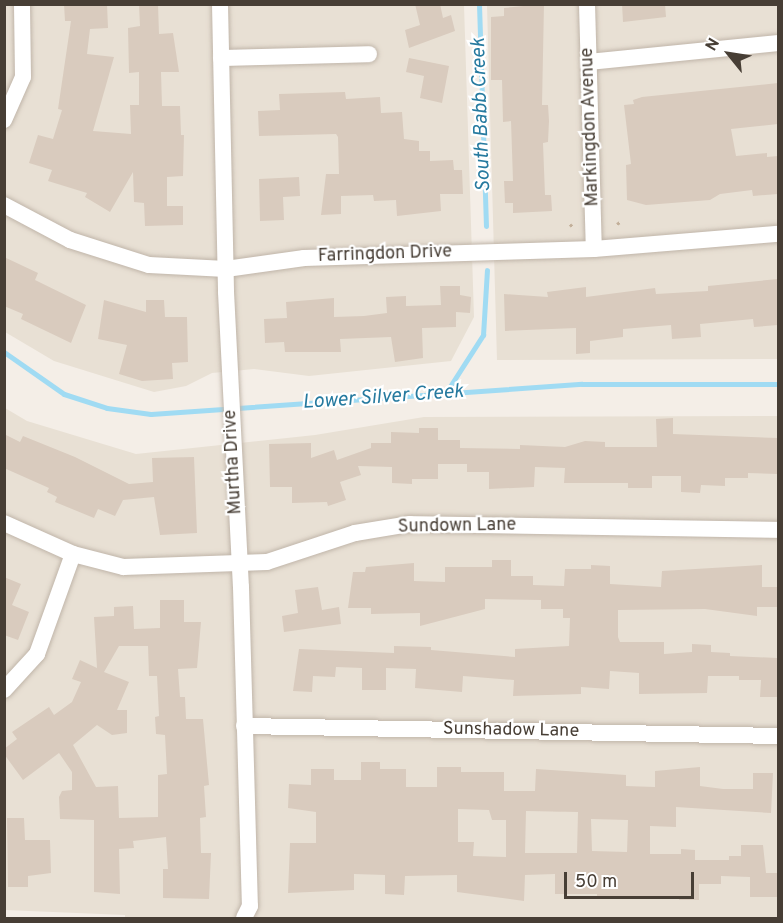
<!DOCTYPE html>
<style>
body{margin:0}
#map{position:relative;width:783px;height:923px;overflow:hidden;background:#f4eee7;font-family:Overpass,sans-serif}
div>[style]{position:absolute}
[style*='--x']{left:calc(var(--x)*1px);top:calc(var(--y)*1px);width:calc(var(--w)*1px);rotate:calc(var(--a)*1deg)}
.residential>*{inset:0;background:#e8e0d4}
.stream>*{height:5px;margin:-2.5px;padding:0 2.5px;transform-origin:2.5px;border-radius:2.5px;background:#a0dbf3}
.building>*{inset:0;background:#d9cbbe}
.path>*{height:3px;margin-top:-1.5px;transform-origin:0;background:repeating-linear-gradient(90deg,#c2af99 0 3px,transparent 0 6px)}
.roads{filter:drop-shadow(0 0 2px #c0b5a9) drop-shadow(0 0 2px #c0b5a9)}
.minor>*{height:16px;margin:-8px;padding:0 8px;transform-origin:8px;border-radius:8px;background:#fff}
span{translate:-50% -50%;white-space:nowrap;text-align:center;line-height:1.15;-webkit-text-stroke:4.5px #fff;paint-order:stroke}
.street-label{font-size:18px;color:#473e35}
.water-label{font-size:20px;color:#267a9f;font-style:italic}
.frame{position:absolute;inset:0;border:6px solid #473e35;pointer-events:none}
.north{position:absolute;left:699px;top:24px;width:60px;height:60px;-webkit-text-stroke:4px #fff;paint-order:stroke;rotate:300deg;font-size:16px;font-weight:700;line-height:24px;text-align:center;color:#473e35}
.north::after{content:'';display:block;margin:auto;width:21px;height:27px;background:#473e35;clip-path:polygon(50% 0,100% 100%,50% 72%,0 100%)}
.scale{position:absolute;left:564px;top:872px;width:130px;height:27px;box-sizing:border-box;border:3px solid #473e35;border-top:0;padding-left:8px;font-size:18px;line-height:21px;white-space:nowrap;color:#473e35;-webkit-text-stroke:4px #fff;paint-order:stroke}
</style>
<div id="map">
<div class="residential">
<i style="clip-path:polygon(5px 5px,464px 5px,474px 317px,451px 361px,309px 376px,254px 369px,212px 373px,186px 386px,154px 392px,54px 361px,5px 332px)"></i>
<i style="clip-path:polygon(487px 5px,778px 5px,778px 359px,497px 360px)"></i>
<i style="clip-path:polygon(5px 408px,27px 421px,136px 454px,315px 435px,424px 417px,778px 416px,778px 918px,125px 918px,125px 915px,5px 910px)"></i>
</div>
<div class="stream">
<i style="--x:479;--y:4;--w:222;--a:88.2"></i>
<i style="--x:4;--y:352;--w:73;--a:35"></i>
<i style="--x:64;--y:394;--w:45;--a:18"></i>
<i style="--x:107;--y:408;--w:44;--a:7.8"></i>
<i style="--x:151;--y:414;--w:432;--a:-4"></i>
<i style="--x:582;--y:384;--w:196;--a:0"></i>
<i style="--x:447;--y:391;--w:67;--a:-57.3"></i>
<i style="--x:483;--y:335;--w:65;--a:-86.5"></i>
</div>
<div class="building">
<i style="clip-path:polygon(64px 4px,107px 4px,108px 28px,90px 29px,87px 54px,114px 57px,93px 131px,131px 134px,130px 105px,139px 105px,139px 72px,129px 73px,128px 28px,140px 26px,139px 4px,158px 4px,159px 34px,173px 33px,179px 72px,161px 72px,162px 106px,180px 106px,181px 135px,184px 135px,183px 176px,167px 177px,167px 206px,183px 206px,183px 225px,145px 226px,144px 203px,134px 202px,133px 172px,110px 212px,85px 197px,87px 193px,48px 181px,52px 170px,29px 163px,38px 135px,53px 139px,62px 110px,58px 109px,71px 21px,65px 21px)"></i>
<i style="clip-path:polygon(415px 4px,440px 4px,443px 18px,451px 15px,455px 31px,409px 48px,405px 30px,420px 25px)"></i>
<i style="clip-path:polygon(544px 4px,542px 105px,548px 105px,549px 121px,548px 142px,543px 143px,545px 195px,551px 195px,552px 211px,513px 213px,513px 203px,505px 203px,504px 181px,513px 181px,511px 121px,503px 122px,502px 80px,491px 80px,491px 17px,504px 16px,504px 8px)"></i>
<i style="clip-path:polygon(622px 4px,665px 4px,666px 17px,623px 22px)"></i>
<i style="clip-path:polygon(409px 58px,449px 66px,442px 103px,420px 98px,424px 76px,406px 72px)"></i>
<i style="clip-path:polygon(778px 83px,778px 124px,731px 129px,736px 156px,767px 153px,767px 157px,778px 156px,778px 194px,753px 196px,752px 190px,720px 194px,710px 200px,646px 205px,627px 200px,626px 165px,631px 164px,624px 105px,634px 104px,633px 100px,642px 97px)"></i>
<i style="clip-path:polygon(345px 92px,346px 99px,380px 97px,381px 113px,402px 112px,404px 139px,419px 141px,419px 151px,430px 151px,430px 161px,453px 160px,454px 170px,462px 170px,463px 194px,440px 194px,441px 211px,397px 216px,396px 200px,374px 201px,373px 195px,341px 196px,341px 214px,321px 215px,326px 174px,339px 174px,338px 137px,336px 134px,259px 136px,258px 111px,280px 110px,279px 94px)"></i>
<i style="clip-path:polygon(299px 177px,300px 196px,283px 197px,284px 220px,260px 221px,259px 179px)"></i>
<i style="clip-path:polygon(4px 257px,38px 273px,35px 280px,86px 305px,71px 343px,21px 319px,23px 314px,4px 306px)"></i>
<i style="clip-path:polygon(778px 279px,778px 325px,754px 327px,753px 319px,700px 324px,701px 337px,672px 339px,671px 325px,623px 329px,623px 337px,590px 341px,590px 353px,576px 354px,576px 328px,505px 331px,504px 294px,548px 297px,547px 292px,586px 287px,586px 297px,655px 288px,656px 294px,708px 291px,708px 286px)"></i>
<i style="clip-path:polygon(440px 286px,460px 286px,460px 295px,471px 297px,470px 313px,456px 312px,456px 327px,422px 328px,423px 358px,395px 362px,391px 337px,340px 339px,341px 352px,285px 352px,284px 342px,265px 343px,264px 319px,287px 318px,286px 302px,334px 298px,334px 317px,364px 316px,387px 313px,386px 297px,406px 296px,406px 306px,441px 305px)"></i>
<i style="clip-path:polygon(104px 300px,146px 312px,146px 300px,164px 300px,165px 317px,187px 317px,188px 362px,172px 363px,173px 379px,142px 381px,119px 374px,127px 345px,98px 339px)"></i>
<i style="clip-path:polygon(673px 418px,673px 434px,778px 438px,778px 474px,748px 473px,748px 478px,725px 478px,725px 486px,701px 485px,700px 493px,681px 492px,681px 476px,652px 476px,652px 488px,628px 488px,628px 483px,564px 483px,565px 468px,535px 467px,534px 487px,489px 489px,489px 472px,467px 472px,467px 464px,438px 464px,438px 479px,412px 479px,412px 484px,392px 483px,392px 467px,358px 466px,361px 475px,340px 482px,346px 500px,328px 506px,327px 502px,292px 503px,292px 487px,270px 487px,269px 444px,311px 443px,311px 458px,334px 450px,337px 460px,371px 448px,371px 443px,391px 443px,391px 432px,419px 433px,419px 428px,438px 428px,438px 440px,460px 440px,460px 448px,520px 449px,520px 445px,565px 447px,585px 441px,605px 442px,605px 447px,657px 447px,656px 419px)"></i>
<i style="clip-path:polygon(4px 434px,20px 442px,23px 436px,75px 457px,129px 484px,153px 482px,152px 458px,194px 457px,197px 533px,160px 535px,154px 497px,123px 500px,115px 516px,98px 509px,94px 518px,55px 502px,57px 497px,47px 492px,49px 488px,4px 468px)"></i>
<i style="clip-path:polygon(492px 560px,511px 560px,511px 576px,533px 576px,533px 585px,564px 586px,565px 569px,591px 569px,591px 565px,610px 566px,610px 584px,661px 587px,662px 571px,762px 565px,762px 587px,778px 587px,778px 607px,757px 607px,757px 616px,705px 609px,618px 610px,618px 637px,620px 642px,664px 642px,664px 654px,692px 652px,692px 644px,711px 645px,711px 652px,730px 653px,730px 656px,777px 658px,778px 697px,760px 697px,761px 680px,739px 680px,739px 676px,708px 676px,707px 693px,639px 694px,639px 673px,610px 671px,609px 689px,581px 687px,581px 694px,513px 696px,514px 680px,463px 676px,462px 692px,415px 688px,416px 669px,386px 668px,386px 690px,362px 690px,362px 668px,336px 667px,335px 677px,313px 676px,312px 692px,293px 691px,299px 649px,394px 653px,394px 646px,431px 647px,431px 650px,515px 657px,515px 649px,569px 646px,570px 618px,563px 618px,563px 609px,541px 609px,541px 600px,485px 599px,485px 609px,420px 626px,420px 613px,371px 614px,371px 608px,348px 608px,353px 572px,365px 572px,366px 567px,414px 563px,414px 581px,445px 582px,445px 567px,492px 567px)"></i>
<i style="clip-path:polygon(4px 577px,21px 584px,12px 605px,29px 612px,18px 640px,4px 635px)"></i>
<i style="clip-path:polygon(318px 587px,322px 610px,339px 607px,341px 624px,284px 632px,282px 616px,298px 613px,295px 590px)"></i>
<i style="clip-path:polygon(evenodd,160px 600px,184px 600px,184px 622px,201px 622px,197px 668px,178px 669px,180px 697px,185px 697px,186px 719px,203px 719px,209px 785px,204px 786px,206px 817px,200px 818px,201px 853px,211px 853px,209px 899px,163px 898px,163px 869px,168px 869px,166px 837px,133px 841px,134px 848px,119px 849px,120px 894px,94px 892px,94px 820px,60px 819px,59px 797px,62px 791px,72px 790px,72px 772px,59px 753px,23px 780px,4px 754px,4px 749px,17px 739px,12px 732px,49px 707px,54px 715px,72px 702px,81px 682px,72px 679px,80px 660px,97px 668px,94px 617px,114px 616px,114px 607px,133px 606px,134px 629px,160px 628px,160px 600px,119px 646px,148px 646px,149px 676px,157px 676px,159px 716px,155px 717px,156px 734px,165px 735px,167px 774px,158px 775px,158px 817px,119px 818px,118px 786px,96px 787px,73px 745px,97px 725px,112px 735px,127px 733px,127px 710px,117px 710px,129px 682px,104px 672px,119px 646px)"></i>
<i style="clip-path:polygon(evenodd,361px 762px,380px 762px,380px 769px,406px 769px,406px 787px,437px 787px,437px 767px,461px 767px,461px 772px,504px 772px,504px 791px,535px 791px,536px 769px,626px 775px,626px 786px,655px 787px,655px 771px,700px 767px,700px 786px,723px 789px,753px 789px,753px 773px,773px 773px,771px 813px,676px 807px,676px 827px,650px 826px,650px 854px,681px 854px,681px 849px,695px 850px,695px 860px,729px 860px,729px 856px,741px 856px,741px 845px,763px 845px,766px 873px,778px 873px,778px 897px,750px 897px,750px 877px,721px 876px,721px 884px,699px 884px,699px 900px,679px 900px,679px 896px,597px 898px,597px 894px,555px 894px,555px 874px,525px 875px,524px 901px,457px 892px,457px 875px,405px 876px,404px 895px,385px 894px,385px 875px,354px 874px,354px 890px,288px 893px,290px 843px,316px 843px,316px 812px,288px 808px,289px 784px,311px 785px,311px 769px,334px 769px,334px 780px,361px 780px,361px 762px,458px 809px,489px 810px,492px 820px,506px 820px,506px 857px,473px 856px,474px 842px,458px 842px,458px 809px,361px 762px,526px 811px,578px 812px,577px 853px,525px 853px,526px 811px,361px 762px,591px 819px,628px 820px,627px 852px,592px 851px,591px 819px)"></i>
<i style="clip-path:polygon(7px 818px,24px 818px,25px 840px,50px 840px,51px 873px,28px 876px,28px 887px,8px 887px)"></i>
</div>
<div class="path">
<i style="--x:570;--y:224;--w:3;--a:45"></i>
<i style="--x:617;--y:224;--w:4;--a:-34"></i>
</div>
<div class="roads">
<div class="minor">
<i style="--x:220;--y:4;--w:288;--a:88.8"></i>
<i style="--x:226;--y:292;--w:295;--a:87.1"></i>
<i style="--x:241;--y:587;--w:319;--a:88.4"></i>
<i style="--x:250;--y:906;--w:13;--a:117"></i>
<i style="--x:587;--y:4;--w:245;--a:88.4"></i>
<i style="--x:221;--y:58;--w:148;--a:-1.5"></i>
<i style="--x:589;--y:62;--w:190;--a:-5.7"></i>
<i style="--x:4;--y:120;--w:47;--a:-66.2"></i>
<i style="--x:23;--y:77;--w:73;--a:-90.8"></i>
<i style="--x:4;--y:205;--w:75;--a:27.9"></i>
<i style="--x:70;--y:240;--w:83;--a:17.6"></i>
<i style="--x:149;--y:265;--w:77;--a:3"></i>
<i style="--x:226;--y:269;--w:79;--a:-8"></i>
<i style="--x:304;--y:258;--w:290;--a:-1.8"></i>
<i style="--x:594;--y:249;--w:185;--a:-4.7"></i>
<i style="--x:4;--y:523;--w:76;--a:24.2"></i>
<i style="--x:73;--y:554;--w:52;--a:14.6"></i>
<i style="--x:123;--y:567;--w:144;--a:-2"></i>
<i style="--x:267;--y:562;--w:93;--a:-18.2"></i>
<i style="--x:355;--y:533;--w:56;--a:-9.3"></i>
<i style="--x:410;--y:524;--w:368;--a:0.9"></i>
<i style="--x:4;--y:690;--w:49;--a:-47.5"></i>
<i style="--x:37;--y:654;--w:106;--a:-70.2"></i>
<i style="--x:244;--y:726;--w:534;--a:1.07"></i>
</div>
</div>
<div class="street-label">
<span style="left:591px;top:127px;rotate:-92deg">Markingdon Avenue</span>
<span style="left:385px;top:255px;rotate:-2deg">Farringdon Drive</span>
<span style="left:234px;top:462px;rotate:-93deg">Murtha Drive</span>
<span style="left:457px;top:527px;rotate:-1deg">Sundown Lane</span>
<span style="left:511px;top:731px;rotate:1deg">Sunshadow Lane</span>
</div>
<div class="water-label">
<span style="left:482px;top:115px;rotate:-92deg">South Babb Creek</span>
<span style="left:383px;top:398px;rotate:-4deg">Lower Silver Creek</span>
</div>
<div class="frame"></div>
<div class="north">N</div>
<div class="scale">50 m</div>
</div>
